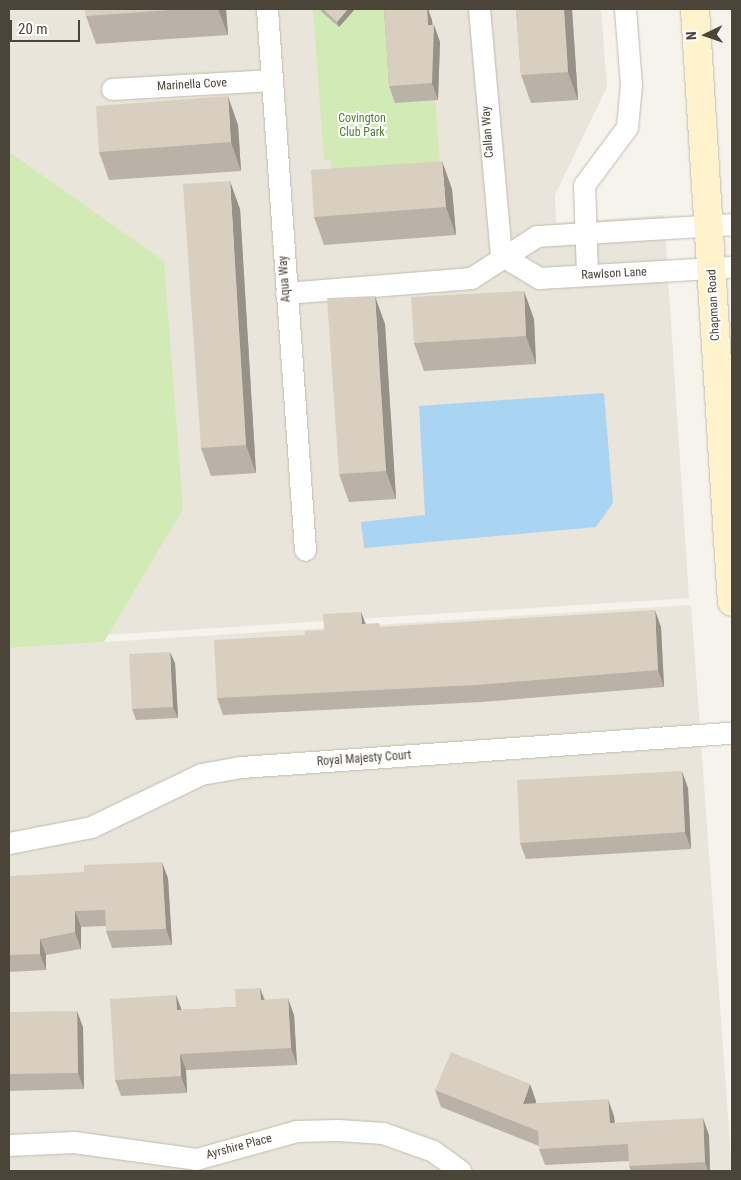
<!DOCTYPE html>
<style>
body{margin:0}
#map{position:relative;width:741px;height:1180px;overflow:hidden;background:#f6f3ec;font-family:"Roboto Condensed",sans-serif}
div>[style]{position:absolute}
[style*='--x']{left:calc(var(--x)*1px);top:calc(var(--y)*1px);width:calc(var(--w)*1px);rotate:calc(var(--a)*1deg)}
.residential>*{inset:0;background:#eae5da}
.green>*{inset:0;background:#d2eab5}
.water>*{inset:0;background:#a9d4f2}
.roads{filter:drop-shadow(0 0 1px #c2bbae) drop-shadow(0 0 1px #c2bbae)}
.street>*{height:21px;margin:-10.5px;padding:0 10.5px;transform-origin:10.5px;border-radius:10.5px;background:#fff}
.secondary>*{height:28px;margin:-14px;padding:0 14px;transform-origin:14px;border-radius:14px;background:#fff3cd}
.wall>*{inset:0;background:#bab2a6}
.shaded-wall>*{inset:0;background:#979187}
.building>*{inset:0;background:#d8cfc1}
span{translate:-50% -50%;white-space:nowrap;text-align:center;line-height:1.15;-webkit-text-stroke:4px #fff;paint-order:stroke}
.street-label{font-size:12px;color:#4b4439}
.park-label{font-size:12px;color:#4a7f2a}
.frame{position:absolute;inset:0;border:10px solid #4b4439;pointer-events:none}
.north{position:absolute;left:681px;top:10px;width:50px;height:50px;-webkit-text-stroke:4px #fff;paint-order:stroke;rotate:267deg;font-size:14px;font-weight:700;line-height:20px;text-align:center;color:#4b4439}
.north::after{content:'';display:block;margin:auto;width:18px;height:22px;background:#4b4439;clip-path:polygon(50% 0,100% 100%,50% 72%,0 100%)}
.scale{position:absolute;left:10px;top:20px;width:70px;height:22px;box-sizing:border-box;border:2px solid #4b4439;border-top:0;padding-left:6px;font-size:15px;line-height:18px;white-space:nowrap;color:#4b4439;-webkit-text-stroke:4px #fff;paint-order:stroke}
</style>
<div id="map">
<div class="residential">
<i style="clip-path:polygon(9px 9px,601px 9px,607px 87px,555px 195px,556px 223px,664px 215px,689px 598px,9px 641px)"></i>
<i style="clip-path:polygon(691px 605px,732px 1171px,9px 1171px,9px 648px)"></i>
</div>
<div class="green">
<i style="clip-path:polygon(313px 9px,420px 9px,396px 103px,435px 100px,440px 161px,331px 169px,330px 160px,324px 160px)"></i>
<i style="clip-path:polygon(9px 152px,164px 261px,183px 509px,104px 642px,9px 648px)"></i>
</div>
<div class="water">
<i style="clip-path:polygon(604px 393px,613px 503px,596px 527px,364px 548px,361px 522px,425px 515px,419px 406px)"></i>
</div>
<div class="roads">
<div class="street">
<i style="--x:267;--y:9;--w:542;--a:85.98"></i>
<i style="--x:479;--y:9;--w:247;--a:84.9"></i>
<i style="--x:112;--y:89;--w:160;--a:-3.2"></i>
<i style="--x:501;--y:255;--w:44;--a:31.2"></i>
<i style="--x:539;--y:278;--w:193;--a:-3.3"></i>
<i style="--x:587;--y:275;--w:90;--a:-91.9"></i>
<i style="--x:584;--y:185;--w:72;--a:-53.4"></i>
<i style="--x:627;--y:127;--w:42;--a:-84.6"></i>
<i style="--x:631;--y:85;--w:76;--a:-94.5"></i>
<i style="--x:286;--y:293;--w:186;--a:-4.6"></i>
<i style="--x:471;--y:278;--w:78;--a:-32.5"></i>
<i style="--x:537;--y:236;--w:195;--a:-3.5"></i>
<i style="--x:9;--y:843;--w:84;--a:-11"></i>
<i style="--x:91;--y:827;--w:122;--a:-25.7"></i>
<i style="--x:201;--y:774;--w:41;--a:-9.9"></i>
<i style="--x:241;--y:767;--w:492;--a:-4"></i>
<i style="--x:9;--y:1145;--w:65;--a:-2.6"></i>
<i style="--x:74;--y:1142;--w:123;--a:7.9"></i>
<i style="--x:196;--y:1159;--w:104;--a:-15.6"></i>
<i style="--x:296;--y:1131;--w:42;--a:-1.4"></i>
<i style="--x:338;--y:1130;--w:45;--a:3.8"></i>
<i style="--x:383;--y:1133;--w:53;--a:19.8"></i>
<i style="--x:433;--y:1151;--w:34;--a:36"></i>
</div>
<div class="secondary">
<i style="--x:695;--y:9;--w:594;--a:86.43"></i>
</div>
</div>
<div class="wall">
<i style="clip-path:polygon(85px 9px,226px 9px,228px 35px,96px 44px,86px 16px)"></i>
<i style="clip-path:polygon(320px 9px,355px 9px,339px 27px,322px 12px)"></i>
<i style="clip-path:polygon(384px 9px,428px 9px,432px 20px,433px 25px,434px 25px,440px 42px,438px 100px,395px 103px,389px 86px)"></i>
<i style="clip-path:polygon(516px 9px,572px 9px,578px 100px,531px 103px,521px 75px)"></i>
<i style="clip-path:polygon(238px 125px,241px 171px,109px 180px,99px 152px)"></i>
<i style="clip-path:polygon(452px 189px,456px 235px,324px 245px,314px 217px)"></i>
<i style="clip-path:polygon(240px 209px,256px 473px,211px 476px,201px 448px)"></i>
<i style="clip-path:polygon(534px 319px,536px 364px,424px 371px,414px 343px)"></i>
<i style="clip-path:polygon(385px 324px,396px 499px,349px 502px,339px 474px)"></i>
<i style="clip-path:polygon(361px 612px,366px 624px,381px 627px,661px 627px,664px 687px,482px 702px,223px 715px,217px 698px,324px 630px)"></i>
<i style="clip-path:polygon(175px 663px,178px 718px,136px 720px,132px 709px)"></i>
<i style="clip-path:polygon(688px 788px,691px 849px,526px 859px,520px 843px)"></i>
<i style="clip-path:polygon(9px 876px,168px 878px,172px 945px,112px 948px,106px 931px,106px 926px,81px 927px,81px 949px,46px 955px,46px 970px,9px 972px)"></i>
<i style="clip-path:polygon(260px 988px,265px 1000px,294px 1015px,297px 1065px,186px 1070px,187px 1093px,121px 1096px,115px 1080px,176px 995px,182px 1010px,236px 1007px)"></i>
<i style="clip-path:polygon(9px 1012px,83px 1027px,84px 1089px,9px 1091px)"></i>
<i style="clip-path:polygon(435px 1090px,536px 1101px,536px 1103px,614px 1116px,615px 1123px,709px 1135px,710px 1171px,631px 1171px,629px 1166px,629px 1161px,545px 1165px,539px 1149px,539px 1146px,441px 1107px)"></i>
</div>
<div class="shaded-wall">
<i style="clip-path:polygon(218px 9px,226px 9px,228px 35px)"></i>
<i style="clip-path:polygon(348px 9px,355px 9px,339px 27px,337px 22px)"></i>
<i style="clip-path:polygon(427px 9px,428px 9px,432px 20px,433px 36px,434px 25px,440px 42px,438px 100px,432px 83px)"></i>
<i style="clip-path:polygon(564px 9px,572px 9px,578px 100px,568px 72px)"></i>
<i style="clip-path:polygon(228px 96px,238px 125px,241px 171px,231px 142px)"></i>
<i style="clip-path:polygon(442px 161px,452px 189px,456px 235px,446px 207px)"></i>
<i style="clip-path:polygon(230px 181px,240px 209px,256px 473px,246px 445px)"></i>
<i style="clip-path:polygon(524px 291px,534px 319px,536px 364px,526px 336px)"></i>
<i style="clip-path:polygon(375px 296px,385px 324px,396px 499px,386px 471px)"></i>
<i style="clip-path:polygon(655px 610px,661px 627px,664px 687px,658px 670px)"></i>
<i style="clip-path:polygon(361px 612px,367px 629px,362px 624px)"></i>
<i style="clip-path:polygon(170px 652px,175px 663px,178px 718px,173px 707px)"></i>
<i style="clip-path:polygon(682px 771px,688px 788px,691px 849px,685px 832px)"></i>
<i style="clip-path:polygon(162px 862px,168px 878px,172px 945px,166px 929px)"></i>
<i style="clip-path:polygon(75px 911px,81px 927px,81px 949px,75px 932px)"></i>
<i style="clip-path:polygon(40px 939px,46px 955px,46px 970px,40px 954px)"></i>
<i style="clip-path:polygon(260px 988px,266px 1005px,261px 1000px)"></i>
<i style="clip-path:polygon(176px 995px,182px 1012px,177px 1010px)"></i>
<i style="clip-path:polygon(288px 998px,294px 1015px,297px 1065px,291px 1048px)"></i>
<i style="clip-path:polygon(77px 1011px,83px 1027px,84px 1089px,78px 1073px)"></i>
<i style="clip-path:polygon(180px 1054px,186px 1070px,187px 1093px,181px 1076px)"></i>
<i style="clip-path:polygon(530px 1084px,536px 1101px,529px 1120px,523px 1104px)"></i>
<i style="clip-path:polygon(608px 1099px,614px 1116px,616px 1140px,610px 1123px)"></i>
<i style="clip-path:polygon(703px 1118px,709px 1135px,710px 1171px,708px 1171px,705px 1162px)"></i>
</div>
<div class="building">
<i style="clip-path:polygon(85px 9px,186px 9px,86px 16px)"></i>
<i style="clip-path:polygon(323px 9px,348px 9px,337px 22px)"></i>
<i style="clip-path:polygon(384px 9px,427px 9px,428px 25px,434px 25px,432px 83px,389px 86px)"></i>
<i style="clip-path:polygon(516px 9px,564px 9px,568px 72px,521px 75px)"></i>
<i style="clip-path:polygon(228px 96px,231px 142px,99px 152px,96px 106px)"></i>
<i style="clip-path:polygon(442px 161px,446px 207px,314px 217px,311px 170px)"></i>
<i style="clip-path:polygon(230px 181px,246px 445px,201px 448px,183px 184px)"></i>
<i style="clip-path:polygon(524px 291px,526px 336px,414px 343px,411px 297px)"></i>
<i style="clip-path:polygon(375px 296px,386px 471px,339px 474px,327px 298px)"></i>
<i style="clip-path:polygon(655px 610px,658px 670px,476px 685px,217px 698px,214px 640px,305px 635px,305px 631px,324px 630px,323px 614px,361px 612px,362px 624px,379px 623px,380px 627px)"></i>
<i style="clip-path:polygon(170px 652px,173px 707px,132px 709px,129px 654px)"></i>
<i style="clip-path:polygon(682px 771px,685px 832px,520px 843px,517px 780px)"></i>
<i style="clip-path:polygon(162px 862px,166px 929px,106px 931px,105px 910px,75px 911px,75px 932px,40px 939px,40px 954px,9px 955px,9px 876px,84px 872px,84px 865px)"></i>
<i style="clip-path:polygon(260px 988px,261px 1000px,288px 998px,291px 1048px,180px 1054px,181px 1076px,115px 1080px,110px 999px,176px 995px,177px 1010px,236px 1007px,235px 989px)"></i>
<i style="clip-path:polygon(77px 1011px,78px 1073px,9px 1074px,9px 1012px)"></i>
<i style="clip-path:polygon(451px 1052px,530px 1084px,523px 1104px,608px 1099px,610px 1123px,703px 1118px,705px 1162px,629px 1166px,628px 1144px,539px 1149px,538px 1131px,435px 1090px)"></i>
</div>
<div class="street-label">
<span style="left:192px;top:85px;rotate:-3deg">Marinella Cove</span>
<span style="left:488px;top:132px;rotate:-94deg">Callan Way</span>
<span style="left:614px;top:274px;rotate:-3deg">Rawlson Lane</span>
<span style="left:285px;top:279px;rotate:-94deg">Aqua Way</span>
<span style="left:714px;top:305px;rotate:-93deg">Chapman Road</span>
<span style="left:364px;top:759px;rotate:-4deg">Royal Majesty Court</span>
<span style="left:239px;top:1147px;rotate:-15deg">Ayrshire Place</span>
</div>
<div class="park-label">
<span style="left:362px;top:126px">Covington<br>Club Park</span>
</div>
<div class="frame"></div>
<div class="north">N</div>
<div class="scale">20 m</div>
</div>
